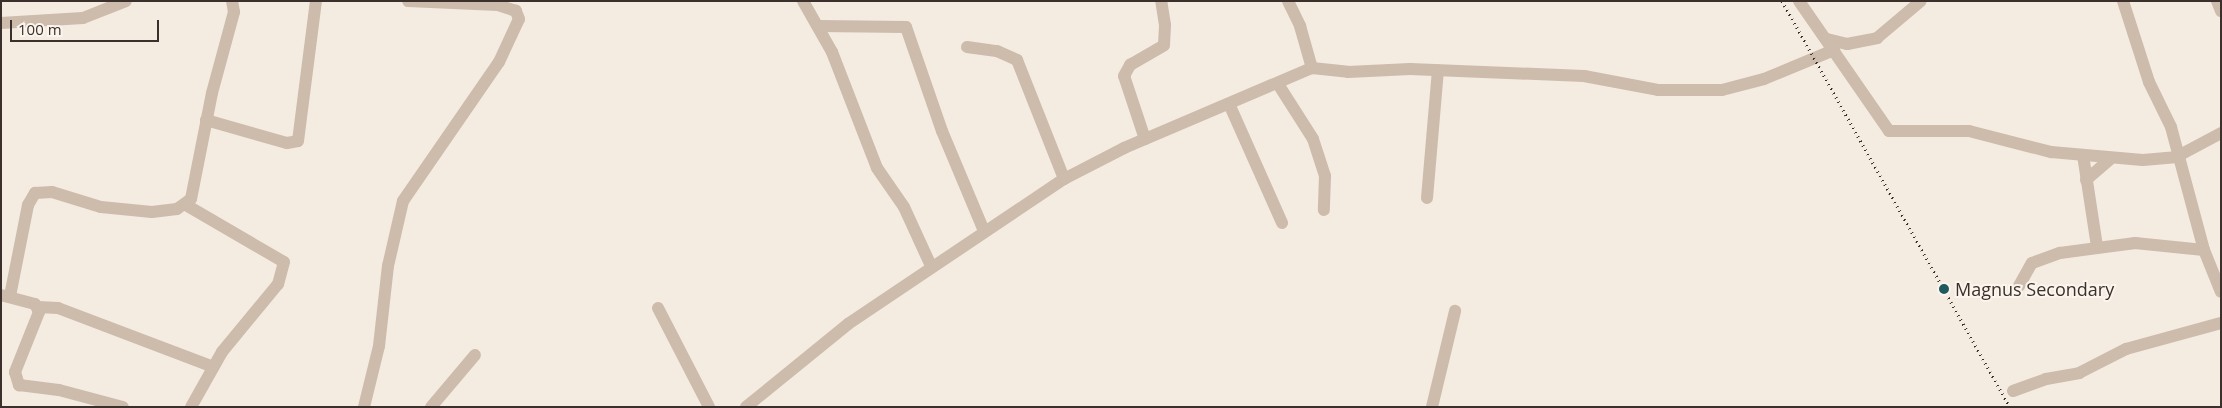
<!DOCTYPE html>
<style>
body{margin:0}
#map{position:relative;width:2222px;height:408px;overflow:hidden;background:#f4ebe1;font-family:"Open Sans",sans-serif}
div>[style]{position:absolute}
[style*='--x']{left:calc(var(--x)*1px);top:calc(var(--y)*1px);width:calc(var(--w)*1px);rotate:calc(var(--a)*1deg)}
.minor>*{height:12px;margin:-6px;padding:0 6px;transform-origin:6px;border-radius:6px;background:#cdbbac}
.rail>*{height:3px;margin-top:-1.5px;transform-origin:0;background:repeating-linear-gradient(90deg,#3b302b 0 1px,transparent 0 5px)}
.dots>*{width:14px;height:14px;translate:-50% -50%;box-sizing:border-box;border:2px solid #fbf5ee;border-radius:50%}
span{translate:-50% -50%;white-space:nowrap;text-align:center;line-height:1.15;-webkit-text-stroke:4px #fbf5ee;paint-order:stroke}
.poi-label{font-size:18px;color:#3b302b}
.left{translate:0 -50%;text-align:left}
.frame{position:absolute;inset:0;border:2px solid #3b302b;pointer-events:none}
.scale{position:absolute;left:10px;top:20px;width:149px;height:22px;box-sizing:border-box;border:2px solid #3b302b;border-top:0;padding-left:6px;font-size:15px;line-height:18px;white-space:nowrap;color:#3b302b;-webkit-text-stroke:4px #fbf5ee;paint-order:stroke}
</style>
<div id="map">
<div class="minor">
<i style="--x:803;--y:1;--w:59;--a:60.4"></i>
<i style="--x:832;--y:52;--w:124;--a:68.8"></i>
<i style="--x:877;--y:168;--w:47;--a:55.3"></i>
<i style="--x:904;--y:207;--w:65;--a:65.4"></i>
<i style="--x:1288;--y:1;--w:28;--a:64"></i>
<i style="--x:1300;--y:26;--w:44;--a:74.1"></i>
<i style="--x:1799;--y:1;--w:158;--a:55.3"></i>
<i style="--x:1889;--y:131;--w:80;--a:0"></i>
<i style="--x:1969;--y:131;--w:85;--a:14.4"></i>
<i style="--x:2051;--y:152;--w:92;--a:5"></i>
<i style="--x:2143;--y:160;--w:35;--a:-5"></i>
<i style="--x:2123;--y:1;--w:85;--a:72.2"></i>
<i style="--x:2149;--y:82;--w:50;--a:63.9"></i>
<i style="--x:2171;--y:127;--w:127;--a:75"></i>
<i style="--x:2204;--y:250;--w:45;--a:68"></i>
<i style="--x:2217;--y:1;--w:11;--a:68"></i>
<i style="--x:1;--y:23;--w:82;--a:-3.5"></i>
<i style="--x:83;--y:18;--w:46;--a:-21.6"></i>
<i style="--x:819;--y:26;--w:87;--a:0.7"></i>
<i style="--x:906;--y:27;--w:110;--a:70.9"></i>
<i style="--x:942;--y:131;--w:108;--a:67.2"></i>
<i style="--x:1827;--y:39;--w:21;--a:14"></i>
<i style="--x:1847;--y:44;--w:31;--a:-11"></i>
<i style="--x:1877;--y:38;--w:57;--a:-40.1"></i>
<i style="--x:967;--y:47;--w:30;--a:8"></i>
<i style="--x:997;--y:51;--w:22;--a:24"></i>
<i style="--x:1017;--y:60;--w:128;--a:68.4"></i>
<i style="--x:1278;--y:84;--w:65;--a:57.5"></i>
<i style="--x:1313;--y:139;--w:39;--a:72"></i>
<i style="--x:1325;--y:176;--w:34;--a:92"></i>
<i style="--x:1230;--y:106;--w:128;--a:66"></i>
<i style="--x:206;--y:120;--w:84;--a:15.9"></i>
<i style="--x:287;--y:143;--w:11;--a:-10"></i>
<i style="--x:298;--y:141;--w:141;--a:-82.7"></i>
<i style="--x:1145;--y:139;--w:66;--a:-108.4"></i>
<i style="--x:1124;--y:76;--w:13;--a:-61"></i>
<i style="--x:1130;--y:65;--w:39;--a:-30"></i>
<i style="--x:1164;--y:45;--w:20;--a:-87"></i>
<i style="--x:1165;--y:25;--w:24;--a:-99"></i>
<i style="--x:2083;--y:155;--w:93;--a:81.3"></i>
<i style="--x:2178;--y:156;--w:49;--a:-28.1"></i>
<i style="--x:2086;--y:180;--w:33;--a:-41"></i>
<i style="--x:1427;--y:198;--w:128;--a:-85.1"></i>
<i style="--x:186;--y:205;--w:113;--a:30.2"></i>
<i style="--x:284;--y:262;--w:23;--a:105"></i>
<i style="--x:278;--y:284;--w:88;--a:129.5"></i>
<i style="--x:222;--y:352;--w:63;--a:119.4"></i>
<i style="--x:2019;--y:286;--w:26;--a:-61"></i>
<i style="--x:2032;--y:263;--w:30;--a:-20"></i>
<i style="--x:2060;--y:253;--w:76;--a:-7.6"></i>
<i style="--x:2135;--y:243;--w:69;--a:5.8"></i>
<i style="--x:1;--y:295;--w:35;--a:15"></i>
<i style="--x:35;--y:304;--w:9;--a:63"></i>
<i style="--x:39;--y:312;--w:65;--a:111.8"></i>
<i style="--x:15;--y:372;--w:14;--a:73"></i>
<i style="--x:19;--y:385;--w:40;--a:7.1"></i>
<i style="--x:59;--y:390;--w:66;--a:14.9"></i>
<i style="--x:10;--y:296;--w:93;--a:-78.8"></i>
<i style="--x:28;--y:205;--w:14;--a:-60"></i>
<i style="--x:35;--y:193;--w:17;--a:-3"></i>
<i style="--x:52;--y:192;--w:51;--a:17"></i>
<i style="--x:101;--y:207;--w:51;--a:5.6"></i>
<i style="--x:152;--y:212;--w:25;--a:-7"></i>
<i style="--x:177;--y:209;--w:17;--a:-36"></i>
<i style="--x:191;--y:199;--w:108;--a:-78.8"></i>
<i style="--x:212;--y:93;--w:84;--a:-74.8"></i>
<i style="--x:234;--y:12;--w:11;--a:-100"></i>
<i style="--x:38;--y:307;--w:20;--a:3"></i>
<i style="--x:58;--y:308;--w:166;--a:20.8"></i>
<i style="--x:658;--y:308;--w:111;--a:62.7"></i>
<i style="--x:2013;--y:391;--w:35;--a:-20"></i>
<i style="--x:2046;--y:379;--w:34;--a:-10"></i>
<i style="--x:2079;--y:373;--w:53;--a:-27.1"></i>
<i style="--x:2126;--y:349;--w:98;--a:-15.3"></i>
<i style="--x:364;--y:407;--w:63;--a:-76.2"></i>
<i style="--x:379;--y:346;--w:81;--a:-83.6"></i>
<i style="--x:388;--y:266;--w:67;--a:-77"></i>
<i style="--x:403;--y:201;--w:169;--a:-55.4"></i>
<i style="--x:499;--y:62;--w:47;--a:-65.1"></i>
<i style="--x:519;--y:19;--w:9;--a:-111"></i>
<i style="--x:516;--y:11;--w:19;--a:-162"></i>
<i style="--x:498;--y:5;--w:90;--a:-177.5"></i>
<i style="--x:431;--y:407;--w:68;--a:-49.8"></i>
<i style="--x:746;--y:407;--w:132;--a:-39.1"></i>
<i style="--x:848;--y:324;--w:260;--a:-33.9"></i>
<i style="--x:1064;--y:179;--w:68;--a:-27.3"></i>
<i style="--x:1124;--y:148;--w:204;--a:-23.1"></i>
<i style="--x:1312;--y:68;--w:36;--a:6"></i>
<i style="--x:1348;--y:72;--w:62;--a:-2.8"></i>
<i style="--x:1410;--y:69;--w:174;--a:2.3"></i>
<i style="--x:1584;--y:76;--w:75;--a:10.7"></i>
<i style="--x:1658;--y:90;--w:64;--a:0"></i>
<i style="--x:1722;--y:90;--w:43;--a:-14.7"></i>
<i style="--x:1764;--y:79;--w:76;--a:-22.5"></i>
<i style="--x:1432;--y:407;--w:99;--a:-76.5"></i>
</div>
<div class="rail">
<i style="--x:1782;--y:1;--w:466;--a:60.7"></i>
</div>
<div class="dots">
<i style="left:1944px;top:289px;background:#1f5a5e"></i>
</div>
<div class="poi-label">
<span class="left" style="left:1955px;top:289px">Magnus Secondary</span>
</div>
<div class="frame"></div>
<div class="scale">100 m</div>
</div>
